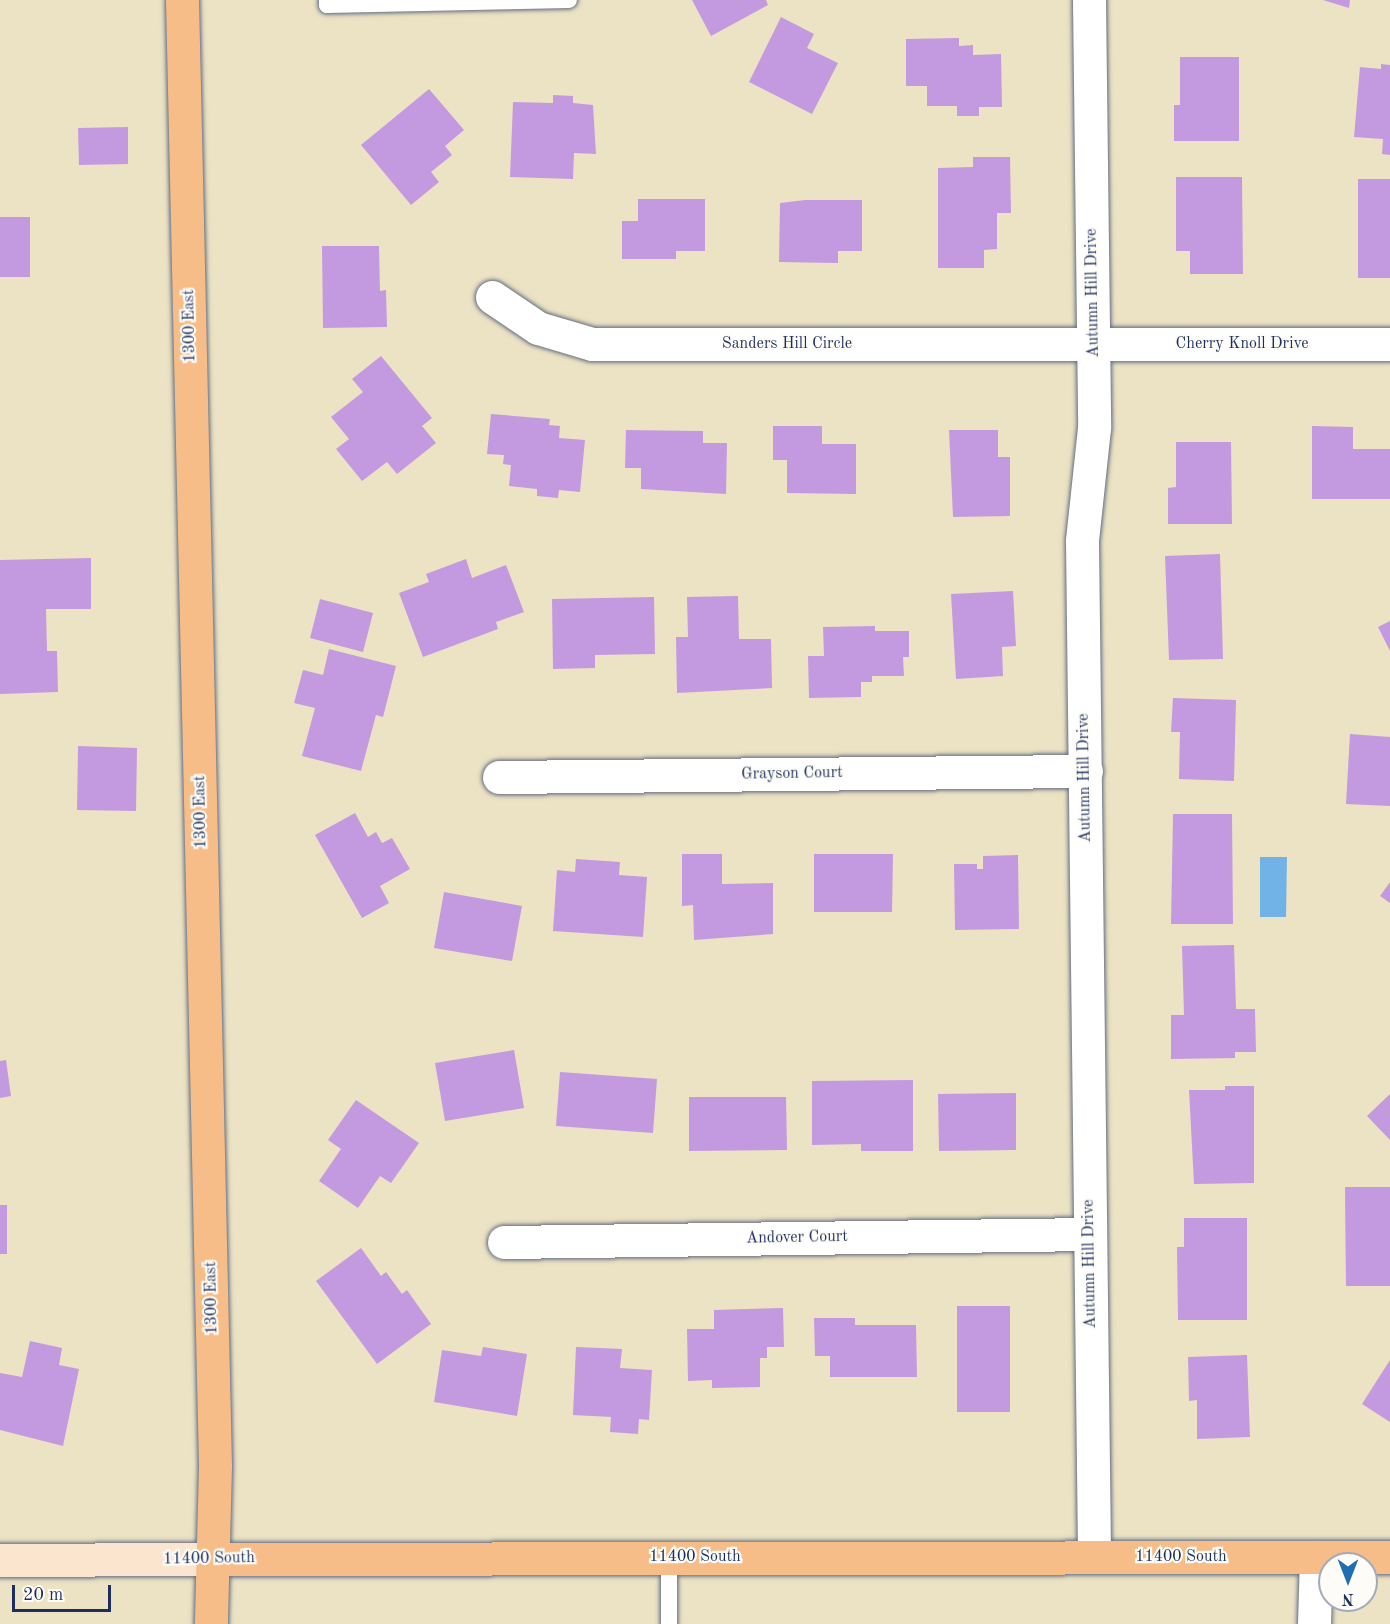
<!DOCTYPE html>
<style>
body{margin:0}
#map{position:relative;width:1390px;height:1624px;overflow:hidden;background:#ece3c4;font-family:"Old Standard TT",serif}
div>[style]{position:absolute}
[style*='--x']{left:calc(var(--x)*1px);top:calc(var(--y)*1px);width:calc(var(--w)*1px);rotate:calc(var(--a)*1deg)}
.water>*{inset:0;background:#71b3e6}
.building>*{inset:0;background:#c39ae0}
.roads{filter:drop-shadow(0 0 2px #646e82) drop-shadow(0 0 2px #646e82)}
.service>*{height:16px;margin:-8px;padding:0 8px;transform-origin:8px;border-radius:8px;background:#fff}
.minor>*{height:33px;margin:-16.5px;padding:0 16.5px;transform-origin:16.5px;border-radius:16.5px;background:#fff}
.secondary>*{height:33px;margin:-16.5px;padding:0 16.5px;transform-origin:16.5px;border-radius:16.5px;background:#fce5cf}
.primary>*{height:33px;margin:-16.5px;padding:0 16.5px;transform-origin:16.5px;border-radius:16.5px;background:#f7bd88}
span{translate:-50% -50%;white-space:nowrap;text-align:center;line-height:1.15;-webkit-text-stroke:4.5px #fdfcf7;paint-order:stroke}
.street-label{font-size:16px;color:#1b2f5e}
.north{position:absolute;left:1318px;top:1552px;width:60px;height:60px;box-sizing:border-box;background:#fdfcf7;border:2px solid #a3aaba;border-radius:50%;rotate:180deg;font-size:16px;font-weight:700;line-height:24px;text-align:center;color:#1b2f5e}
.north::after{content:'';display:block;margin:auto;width:21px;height:27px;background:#1f6fb2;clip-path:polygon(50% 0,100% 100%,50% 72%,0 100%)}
.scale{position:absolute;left:12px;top:1585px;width:99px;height:27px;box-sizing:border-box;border:3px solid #1b2f5e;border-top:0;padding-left:8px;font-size:18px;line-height:21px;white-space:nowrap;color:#1b2f5e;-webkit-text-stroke:4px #fdfcf7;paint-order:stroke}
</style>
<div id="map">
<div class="water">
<i style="clip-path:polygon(1260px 857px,1287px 857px,1286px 917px,1260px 917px)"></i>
</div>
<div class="building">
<i style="clip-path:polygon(692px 0,766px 0,768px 5px,711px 36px)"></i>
<i style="clip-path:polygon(1323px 0,1350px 0,1349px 8px)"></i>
<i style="clip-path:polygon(781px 17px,814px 34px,807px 48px,838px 63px,812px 114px,749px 82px)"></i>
<i style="clip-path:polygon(959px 38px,959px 46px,973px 45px,973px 55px,1001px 54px,1002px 107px,979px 107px,979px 116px,957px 116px,957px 106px,927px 106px,927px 86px,906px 86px,906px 39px)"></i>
<i style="clip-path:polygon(1180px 57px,1239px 57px,1239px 141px,1174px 141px,1174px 105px,1180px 105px)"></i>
<i style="clip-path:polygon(1381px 64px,1390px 65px,1390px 155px,1382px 154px,1383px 139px,1354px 137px,1360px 67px,1381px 69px)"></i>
<i style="clip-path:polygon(429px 89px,464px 130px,445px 146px,452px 155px,431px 172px,439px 182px,411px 205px,361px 145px)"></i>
<i style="clip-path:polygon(553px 95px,573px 96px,573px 103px,593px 105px,596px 154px,574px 153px,573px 179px,510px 177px,513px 102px,553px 103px)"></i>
<i style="clip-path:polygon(128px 127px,128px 164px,79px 165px,78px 128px)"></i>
<i style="clip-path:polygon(973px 157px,1010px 157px,1011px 213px,997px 213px,997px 249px,984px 250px,984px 268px,938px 268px,938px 168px,973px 167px)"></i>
<i style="clip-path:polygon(1176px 177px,1242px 177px,1243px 274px,1190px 274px,1190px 251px,1176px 251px)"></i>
<i style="clip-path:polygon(1358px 179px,1390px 179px,1390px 278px,1358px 278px)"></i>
<i style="clip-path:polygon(638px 199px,705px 199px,705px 251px,676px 251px,676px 259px,622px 259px,622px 221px,638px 221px)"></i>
<i style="clip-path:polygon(805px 200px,862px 200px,862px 251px,838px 251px,838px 263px,779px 262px,780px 203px)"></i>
<i style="clip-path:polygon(0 217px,30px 217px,30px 277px,0 277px)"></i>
<i style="clip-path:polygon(322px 246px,379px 246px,380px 291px,386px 290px,387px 327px,323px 328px)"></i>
<i style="clip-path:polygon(381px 356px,432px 418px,422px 426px,436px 443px,397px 474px,387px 462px,362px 481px,336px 449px,349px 439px,331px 417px,363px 392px,352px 379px)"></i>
<i style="clip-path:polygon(491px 414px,550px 419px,549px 425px,560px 426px,559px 438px,585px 440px,580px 492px,559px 490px,558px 498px,537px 496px,537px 489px,509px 486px,511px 465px,503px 464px,504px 455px,487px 454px)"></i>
<i style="clip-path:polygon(773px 426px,822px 426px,822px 444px,856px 444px,856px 494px,787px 493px,787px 460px,773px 460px)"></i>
<i style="clip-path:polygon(1312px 426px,1353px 427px,1353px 449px,1390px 449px,1390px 499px,1312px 499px)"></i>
<i style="clip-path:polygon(626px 430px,703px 431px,703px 443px,727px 443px,726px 494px,641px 489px,641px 468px,625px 468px)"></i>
<i style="clip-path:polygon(949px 430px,998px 430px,998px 457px,1010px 457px,1010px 516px,953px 517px)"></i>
<i style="clip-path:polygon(1176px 442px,1231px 442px,1232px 524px,1168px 524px,1168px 488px,1176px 487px)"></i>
<i style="clip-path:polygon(1220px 554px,1223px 659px,1169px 660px,1165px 556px)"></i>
<i style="clip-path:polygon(91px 558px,91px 609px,46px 609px,47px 651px,57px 651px,58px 692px,0 694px,0 560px)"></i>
<i style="clip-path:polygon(466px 559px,472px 578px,506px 565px,524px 612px,496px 622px,498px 629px,423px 657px,399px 593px,429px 582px,426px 574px)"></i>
<i style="clip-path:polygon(1013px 591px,1016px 646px,1002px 647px,1003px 676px,956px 679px,951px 594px)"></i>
<i style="clip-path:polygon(738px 596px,739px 639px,771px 639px,772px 688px,677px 693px,676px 637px,688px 637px,687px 597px)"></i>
<i style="clip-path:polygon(654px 597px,655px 654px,595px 655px,595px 668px,553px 669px,552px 599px)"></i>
<i style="clip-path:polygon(320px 599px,373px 613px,363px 652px,310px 638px)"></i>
<i style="clip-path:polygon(1390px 621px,1390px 651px,1378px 627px)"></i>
<i style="clip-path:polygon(875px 626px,875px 631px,909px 631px,909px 657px,903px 657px,904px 676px,872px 676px,872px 682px,861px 682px,861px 697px,809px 698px,808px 656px,824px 656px,823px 627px)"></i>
<i style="clip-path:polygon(329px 649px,396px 666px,383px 717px,376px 715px,361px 771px,302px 756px,315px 708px,294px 703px,303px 670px,323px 675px)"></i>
<i style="clip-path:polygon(1173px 698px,1236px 700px,1234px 781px,1179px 779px,1180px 732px,1171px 732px)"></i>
<i style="clip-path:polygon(1350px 734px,1390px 737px,1390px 806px,1346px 804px)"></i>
<i style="clip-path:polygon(78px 746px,137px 748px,136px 811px,77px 810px)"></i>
<i style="clip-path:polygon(355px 813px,368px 837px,376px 832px,382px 843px,392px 838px,410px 869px,380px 886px,389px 903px,362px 918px,315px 835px)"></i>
<i style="clip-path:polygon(1173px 814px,1232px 814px,1233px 924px,1171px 924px)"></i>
<i style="clip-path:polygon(682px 854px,722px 854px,722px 884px,773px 883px,773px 934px,694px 940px,693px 905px,682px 906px)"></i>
<i style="clip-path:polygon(814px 854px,893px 854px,892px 912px,814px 912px)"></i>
<i style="clip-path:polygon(1018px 855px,1019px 929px,955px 930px,954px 864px,977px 864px,977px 869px,983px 869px,983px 856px)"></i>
<i style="clip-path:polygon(576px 859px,620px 862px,619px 875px,647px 877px,643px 937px,553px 931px,557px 870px,575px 872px)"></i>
<i style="clip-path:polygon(1390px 882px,1390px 903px,1380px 896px)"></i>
<i style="clip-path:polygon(444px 892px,522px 906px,512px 961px,434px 948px)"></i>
<i style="clip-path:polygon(1234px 945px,1236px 1009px,1255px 1009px,1256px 1052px,1235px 1052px,1235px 1058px,1171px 1059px,1171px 1015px,1184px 1015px,1182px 946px)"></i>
<i style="clip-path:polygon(514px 1050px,524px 1108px,445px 1121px,435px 1063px)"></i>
<i style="clip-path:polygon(6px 1060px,11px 1096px,0 1098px,0 1061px)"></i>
<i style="clip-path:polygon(560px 1072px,657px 1079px,653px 1133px,556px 1126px)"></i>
<i style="clip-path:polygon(913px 1080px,913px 1151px,861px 1151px,861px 1144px,812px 1145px,812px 1081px)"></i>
<i style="clip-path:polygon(1225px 1086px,1254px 1086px,1254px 1183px,1194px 1184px,1189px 1090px,1225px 1090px)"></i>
<i style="clip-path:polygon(1016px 1093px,1016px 1150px,939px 1151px,938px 1094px)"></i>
<i style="clip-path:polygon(1390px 1094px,1390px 1140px,1367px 1116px)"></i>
<i style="clip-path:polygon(689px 1097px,786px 1097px,787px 1150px,689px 1151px)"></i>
<i style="clip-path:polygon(356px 1100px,419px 1143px,391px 1183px,380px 1176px,358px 1208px,319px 1181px,341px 1149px,328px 1140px)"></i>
<i style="clip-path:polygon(1345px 1187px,1390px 1187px,1390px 1286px,1346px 1286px)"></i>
<i style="clip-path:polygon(0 1205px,7px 1205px,7px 1254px,0 1254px)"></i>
<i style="clip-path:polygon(1184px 1218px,1247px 1218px,1247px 1320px,1178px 1320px,1177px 1247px,1184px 1247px)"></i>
<i style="clip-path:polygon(361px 1248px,381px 1276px,386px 1272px,402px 1294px,407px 1290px,431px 1324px,377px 1364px,316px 1281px)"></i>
<i style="clip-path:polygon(957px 1306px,1010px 1306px,1010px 1412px,957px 1412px)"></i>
<i style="clip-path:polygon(783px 1308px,784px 1347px,767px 1347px,767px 1358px,760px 1358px,760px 1387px,712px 1388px,712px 1380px,688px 1381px,687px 1329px,714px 1329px,714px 1310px)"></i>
<i style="clip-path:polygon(814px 1318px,855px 1318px,855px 1325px,916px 1325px,917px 1377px,830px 1377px,830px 1356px,815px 1356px)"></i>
<i style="clip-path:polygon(30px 1341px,62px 1348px,59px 1365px,79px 1369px,63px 1446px,0 1430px,0 1373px,22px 1377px)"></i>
<i style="clip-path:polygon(483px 1347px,527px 1354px,517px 1416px,434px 1402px,442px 1350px,481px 1356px)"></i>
<i style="clip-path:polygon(576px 1347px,622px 1349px,620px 1368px,652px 1370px,649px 1420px,639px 1419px,638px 1434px,610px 1432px,611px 1417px,573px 1415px)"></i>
<i style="clip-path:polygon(1247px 1355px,1250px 1437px,1197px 1439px,1197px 1400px,1189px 1401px,1188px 1357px)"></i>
<i style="clip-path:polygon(1390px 1360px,1390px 1422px,1362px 1404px)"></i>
</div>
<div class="roads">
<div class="service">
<i style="--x:327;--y:0;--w:5;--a:90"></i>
<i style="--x:327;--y:5;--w:242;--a:-1.2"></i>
<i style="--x:669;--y:1557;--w:67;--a:90"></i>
</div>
<div class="minor">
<i style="--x:1089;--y:0;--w:428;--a:89.3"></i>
<i style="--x:1094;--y:428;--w:114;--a:96.1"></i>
<i style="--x:1082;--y:541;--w:1016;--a:89.32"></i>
<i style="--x:492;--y:297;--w:55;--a:34"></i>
<i style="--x:538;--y:328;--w:56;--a:16.5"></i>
<i style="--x:592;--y:344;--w:798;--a:0"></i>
<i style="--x:499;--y:777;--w:587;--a:-0.59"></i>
<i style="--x:504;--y:1242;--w:585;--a:-0.78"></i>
<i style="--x:1314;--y:1624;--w:67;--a:-88.3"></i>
</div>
<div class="secondary">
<i style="--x:0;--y:1560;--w:212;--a:-0.3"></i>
</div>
<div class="primary">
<i style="--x:182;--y:0;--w:1466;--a:88.71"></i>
<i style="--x:215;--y:1466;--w:158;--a:91.5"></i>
<i style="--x:212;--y:1559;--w:1178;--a:-0.1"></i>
</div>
</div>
<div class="street-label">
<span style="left:1093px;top:293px;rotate:-91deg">Autumn Hill Drive</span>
<span style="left:190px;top:326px;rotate:-91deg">1300 East</span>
<span style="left:787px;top:344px">Sanders Hill Circle</span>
<span style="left:1242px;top:344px">Cherry Knoll Drive</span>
<span style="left:792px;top:774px;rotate:-1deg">Grayson Court</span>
<span style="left:1085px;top:778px;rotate:-91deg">Autumn Hill Drive</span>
<span style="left:201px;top:812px;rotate:-91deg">1300 East</span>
<span style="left:797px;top:1238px;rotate:-1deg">Andover Court</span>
<span style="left:1090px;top:1264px;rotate:-91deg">Autumn Hill Drive</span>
<span style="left:212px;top:1298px;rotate:-91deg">1300 East</span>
<span style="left:695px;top:1557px">11400 South</span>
<span style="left:1181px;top:1557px">11400 South</span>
<span style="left:209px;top:1559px;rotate:-1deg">11400 South</span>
</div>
<div class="north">N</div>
<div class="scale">20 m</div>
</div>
